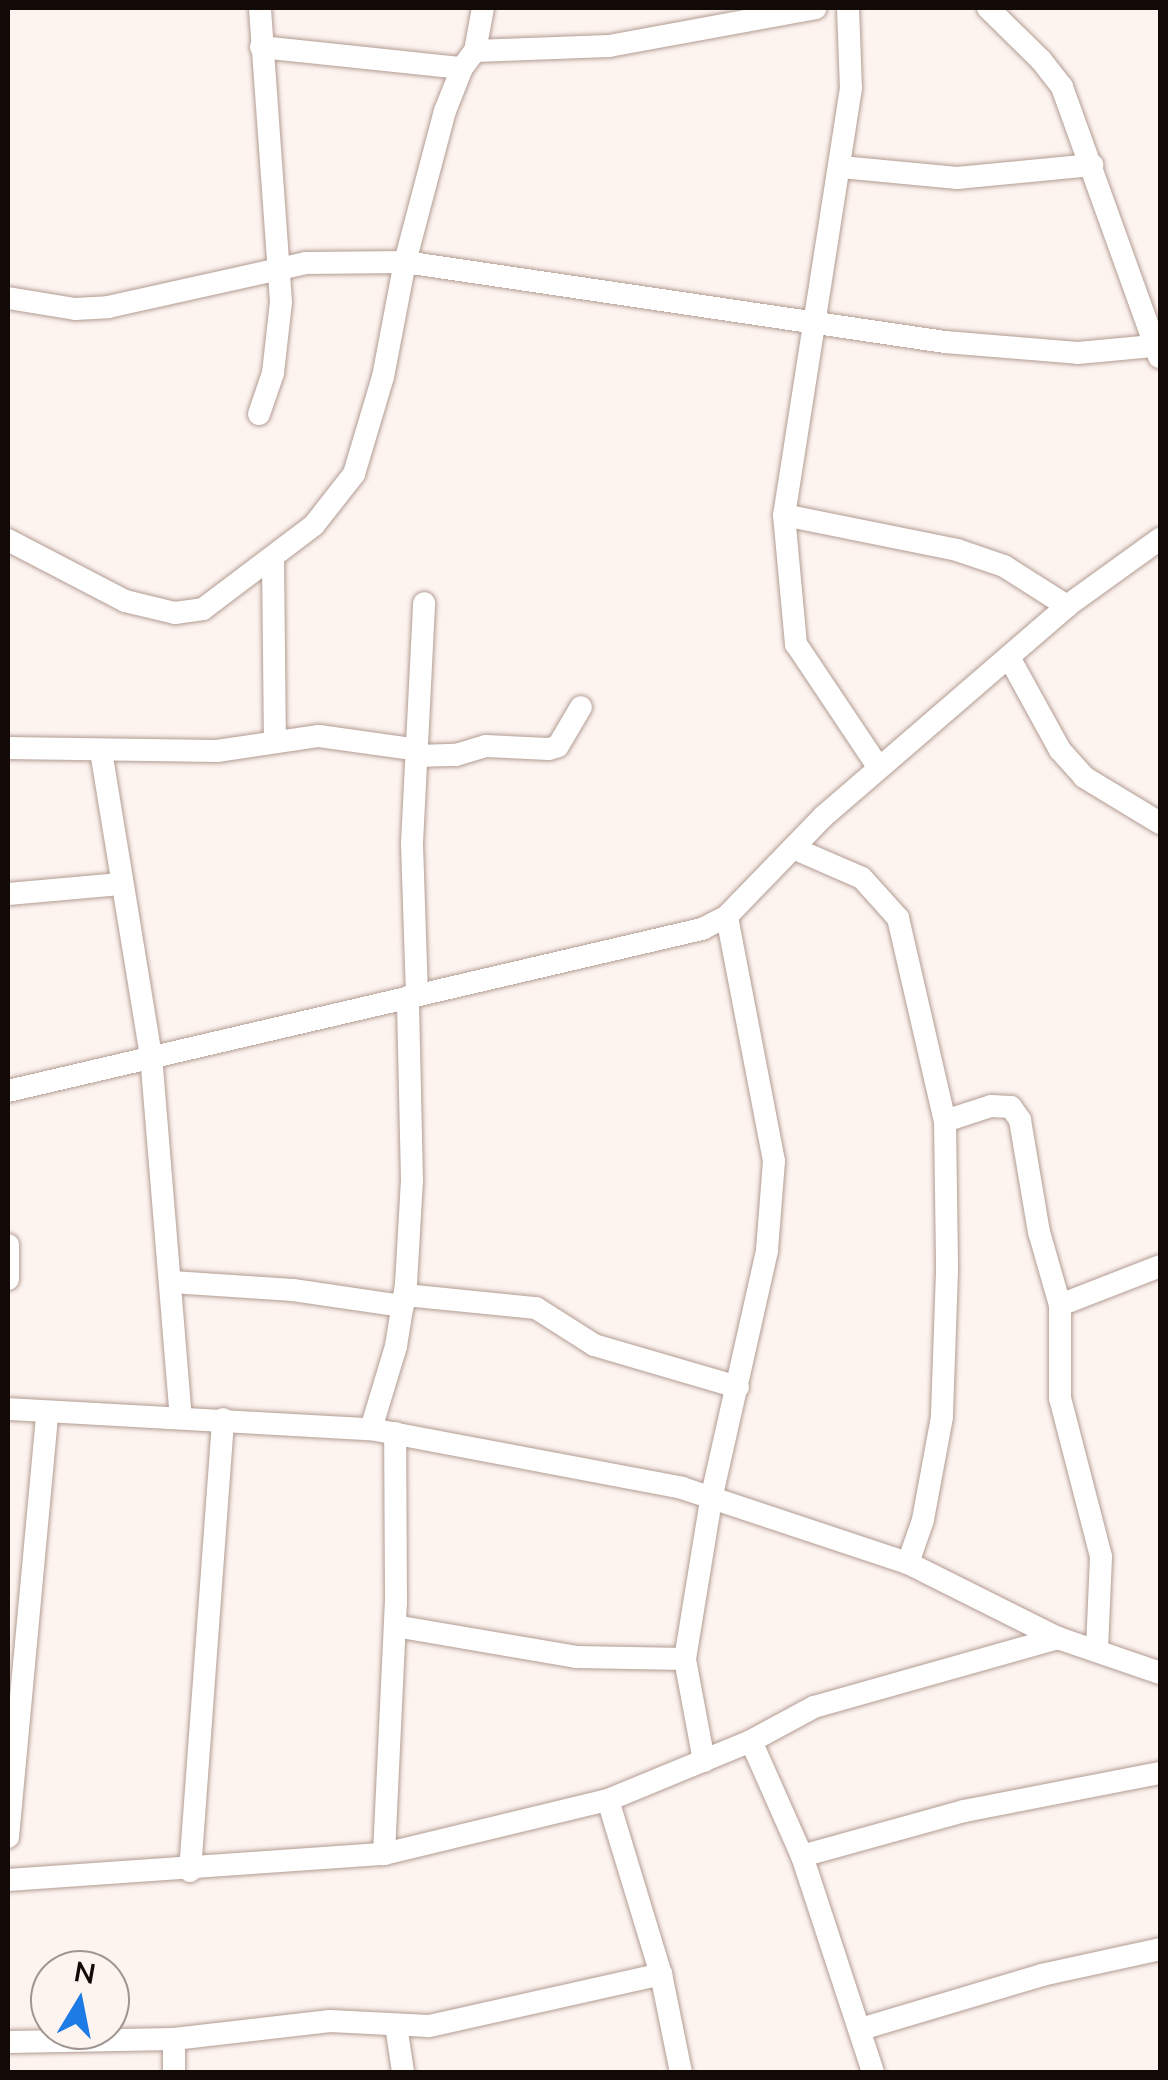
<!DOCTYPE html>
<style>
body{margin:0}
#map{position:relative;width:1168px;height:2080px;overflow:hidden;background:#fdf3ef;font-family:Mulish,sans-serif}
div>[style]{position:absolute}
[style*='--x']{left:calc(var(--x)*1px);top:calc(var(--y)*1px);width:calc(var(--w)*1px);rotate:calc(var(--a)*1deg)}
.roads{filter:drop-shadow(0 0 2px #b29c92) drop-shadow(0 0 2px #b29c92)}
.street>*{height:22px;margin:-11px;padding:0 11px;transform-origin:11px;border-radius:11px;background:#fff}
span{translate:-50% -50%;white-space:nowrap;text-align:center;line-height:1.15;-webkit-text-stroke:10px #fdf3ef;paint-order:stroke}
.frame{position:absolute;inset:0;border:10px solid #110a07;pointer-events:none}
.north{position:absolute;left:30px;top:1950px;width:100px;height:100px;box-sizing:border-box;background:#fdf3ef;border:2px solid #9f9692;border-radius:50%;rotate:10deg;font-size:28px;font-weight:700;line-height:40px;text-align:center;color:#110a07}
.north::after{content:'';display:block;margin:auto;width:35px;height:45px;background:#1c7be4;clip-path:polygon(50% 0,100% 100%,50% 72%,0 100%)}
</style>
<div id="map">
<div class="roads">
<div class="street">
<i style="--x:848;--y:8;--w:80;--a:87.9"></i>
<i style="--x:851;--y:88;--w:432;--a:98.9"></i>
<i style="--x:784;--y:515;--w:130;--a:84.7"></i>
<i style="--x:796;--y:644;--w:149;--a:56.2"></i>
<i style="--x:988;--y:8;--w:74;--a:44.5"></i>
<i style="--x:1041;--y:60;--w:34;--a:52"></i>
<i style="--x:1062;--y:87;--w:287;--a:70.2"></i>
<i style="--x:261;--y:47;--w:202;--a:6"></i>
<i style="--x:475;--y:51;--w:134;--a:-2.1"></i>
<i style="--x:609;--y:46;--w:210;--a:-10.4"></i>
<i style="--x:841;--y:167;--w:117;--a:5.4"></i>
<i style="--x:957;--y:178;--w:136;--a:-5.5"></i>
<i style="--x:8;--y:298;--w:68;--a:9.3"></i>
<i style="--x:75;--y:309;--w:33;--a:-3"></i>
<i style="--x:108;--y:307;--w:203;--a:-12.5"></i>
<i style="--x:306;--y:263;--w:99;--a:-0.6"></i>
<i style="--x:405;--y:262;--w:546;--a:8.43"></i>
<i style="--x:945;--y:342;--w:133;--a:4.7"></i>
<i style="--x:1078;--y:353;--w:75;--a:-5.3"></i>
<i style="--x:259;--y:414;--w:43;--a:-71.1"></i>
<i style="--x:273;--y:373;--w:71;--a:-83.6"></i>
<i style="--x:281;--y:302;--w:295;--a:-94.1"></i>
<i style="--x:784;--y:515;--w:177;--a:11.4"></i>
<i style="--x:957;--y:550;--w:50;--a:18.8"></i>
<i style="--x:1004;--y:566;--w:75;--a:32.4"></i>
<i style="--x:8;--y:540;--w:132;--a:27.5"></i>
<i style="--x:125;--y:601;--w:51;--a:13.5"></i>
<i style="--x:175;--y:613;--w:28;--a:-8"></i>
<i style="--x:203;--y:609;--w:139;--a:-37.1"></i>
<i style="--x:314;--y:525;--w:65;--a:-51.9"></i>
<i style="--x:354;--y:474;--w:101;--a:-73.4"></i>
<i style="--x:383;--y:377;--w:117;--a:-79.2"></i>
<i style="--x:405;--y:262;--w:156;--a:-75.2"></i>
<i style="--x:445;--y:111;--w:46;--a:-68.4"></i>
<i style="--x:462;--y:68;--w:21;--a:-53"></i>
<i style="--x:475;--y:51;--w:44;--a:-79.5"></i>
<i style="--x:273;--y:558;--w:183;--a:89.4"></i>
<i style="--x:1010;--y:659;--w:104;--a:61.2"></i>
<i style="--x:1060;--y:750;--w:36;--a:48"></i>
<i style="--x:1084;--y:777;--w:89;--a:31.2"></i>
<i style="--x:8;--y:748;--w:209;--a:0.8"></i>
<i style="--x:217;--y:751;--w:103;--a:-8.4"></i>
<i style="--x:319;--y:736;--w:100;--a:8"></i>
<i style="--x:101;--y:751;--w:308;--a:80.7"></i>
<i style="--x:151;--y:1055;--w:364;--a:85.3"></i>
<i style="--x:418;--y:756;--w:38;--a:-2"></i>
<i style="--x:456;--y:755;--w:31;--a:-17"></i>
<i style="--x:486;--y:746;--w:63;--a:2.7"></i>
<i style="--x:549;--y:749;--w:9;--a:-18"></i>
<i style="--x:558;--y:746;--w:45;--a:-59.5"></i>
<i style="--x:793;--y:848;--w:75;--a:23.5"></i>
<i style="--x:862;--y:878;--w:54;--a:48"></i>
<i style="--x:898;--y:918;--w:208;--a:77"></i>
<i style="--x:945;--y:1121;--w:150;--a:89.2"></i>
<i style="--x:947;--y:1271;--w:146;--a:92"></i>
<i style="--x:942;--y:1417;--w:105;--a:100.5"></i>
<i style="--x:923;--y:1520;--w:46;--a:109.2"></i>
<i style="--x:8;--y:894;--w:113;--a:-5.1"></i>
<i style="--x:417;--y:995;--w:152;--a:-91.9"></i>
<i style="--x:412;--y:843;--w:240;--a:-87.1"></i>
<i style="--x:8;--y:1091;--w:713;--a:-13.14"></i>
<i style="--x:702;--y:929;--w:28;--a:-27"></i>
<i style="--x:727;--y:916;--w:139;--a:-45.9"></i>
<i style="--x:824;--y:816;--w:321;--a:-40.8"></i>
<i style="--x:1067;--y:606;--w:115;--a:-35.8"></i>
<i style="--x:945;--y:1121;--w:48;--a:-18.1"></i>
<i style="--x:991;--y:1106;--w:20;--a:3"></i>
<i style="--x:1011;--y:1107;--w:16;--a:55"></i>
<i style="--x:1020;--y:1120;--w:114;--a:80.4"></i>
<i style="--x:1039;--y:1232;--w:76;--a:74"></i>
<i style="--x:1060;--y:1305;--w:93;--a:90"></i>
<i style="--x:1060;--y:1398;--w:164;--a:75.5"></i>
<i style="--x:1101;--y:1557;--w:93;--a:92.5"></i>
<i style="--x:8;--y:1245;--w:34;--a:90"></i>
<i style="--x:172;--y:1282;--w:121;--a:3.8"></i>
<i style="--x:293;--y:1290;--w:111;--a:8.3"></i>
<i style="--x:405;--y:1295;--w:132;--a:5.7"></i>
<i style="--x:536;--y:1308;--w:69;--a:32.5"></i>
<i style="--x:594;--y:1345;--w:150;--a:16.3"></i>
<i style="--x:1060;--y:1305;--w:107;--a:-21.3"></i>
<i style="--x:8;--y:1409;--w:364;--a:3.2"></i>
<i style="--x:371;--y:1429;--w:317;--a:10.7"></i>
<i style="--x:682;--y:1488;--w:238;--a:18.4"></i>
<i style="--x:908;--y:1563;--w:168;--a:26.6"></i>
<i style="--x:371;--y:1429;--w:87;--a:-73.2"></i>
<i style="--x:396;--y:1346;--w:63;--a:-80.8"></i>
<i style="--x:406;--y:1284;--w:104;--a:-86.7"></i>
<i style="--x:412;--y:1180;--w:183;--a:-91.3"></i>
<i style="--x:395;--y:1626;--w:185;--a:9.7"></i>
<i style="--x:577;--y:1657;--w:108;--a:1.1"></i>
<i style="--x:751;--y:1741;--w:126;--a:66.1"></i>
<i style="--x:802;--y:1856;--w:227;--a:71.8"></i>
<i style="--x:704;--y:1761;--w:104;--a:-100.6"></i>
<i style="--x:685;--y:1659;--w:166;--a:-80.7"></i>
<i style="--x:712;--y:1495;--w:251;--a:-77.3"></i>
<i style="--x:767;--y:1250;--w:89;--a:-85.5"></i>
<i style="--x:774;--y:1161;--w:249;--a:-100.9"></i>
<i style="--x:608;--y:1800;--w:182;--a:73.1"></i>
<i style="--x:661;--y:1974;--w:100;--a:78.5"></i>
<i style="--x:8;--y:1837;--w:426;--a:-84.7"></i>
<i style="--x:384;--y:1854;--w:251;--a:-87.3"></i>
<i style="--x:396;--y:1603;--w:170;--a:-90.3"></i>
<i style="--x:802;--y:1856;--w:168;--a:-15.5"></i>
<i style="--x:964;--y:1811;--w:200;--a:-11"></i>
<i style="--x:190;--y:1871;--w:453;--a:-85.8"></i>
<i style="--x:8;--y:1880;--w:377;--a:-4"></i>
<i style="--x:384;--y:1854;--w:230;--a:-13.6"></i>
<i style="--x:608;--y:1800;--w:155;--a:-22.4"></i>
<i style="--x:751;--y:1741;--w:72;--a:-28.4"></i>
<i style="--x:814;--y:1707;--w:254;--a:-15.8"></i>
<i style="--x:1058;--y:1638;--w:108;--a:18.9"></i>
<i style="--x:396;--y:2025;--w:48;--a:81.5"></i>
<i style="--x:861;--y:2029;--w:189;--a:-16.6"></i>
<i style="--x:1042;--y:1975;--w:121;--a:-12.4"></i>
<i style="--x:174;--y:2039;--w:33;--a:90"></i>
<i style="--x:8;--y:2042;--w:166;--a:-1"></i>
<i style="--x:174;--y:2039;--w:157;--a:-6.6"></i>
<i style="--x:330;--y:2021;--w:99;--a:2.9"></i>
<i style="--x:429;--y:2026;--w:238;--a:-12.6"></i>
</div>
</div>
<div class="frame"></div>
<div class="north">N</div>
</div>
